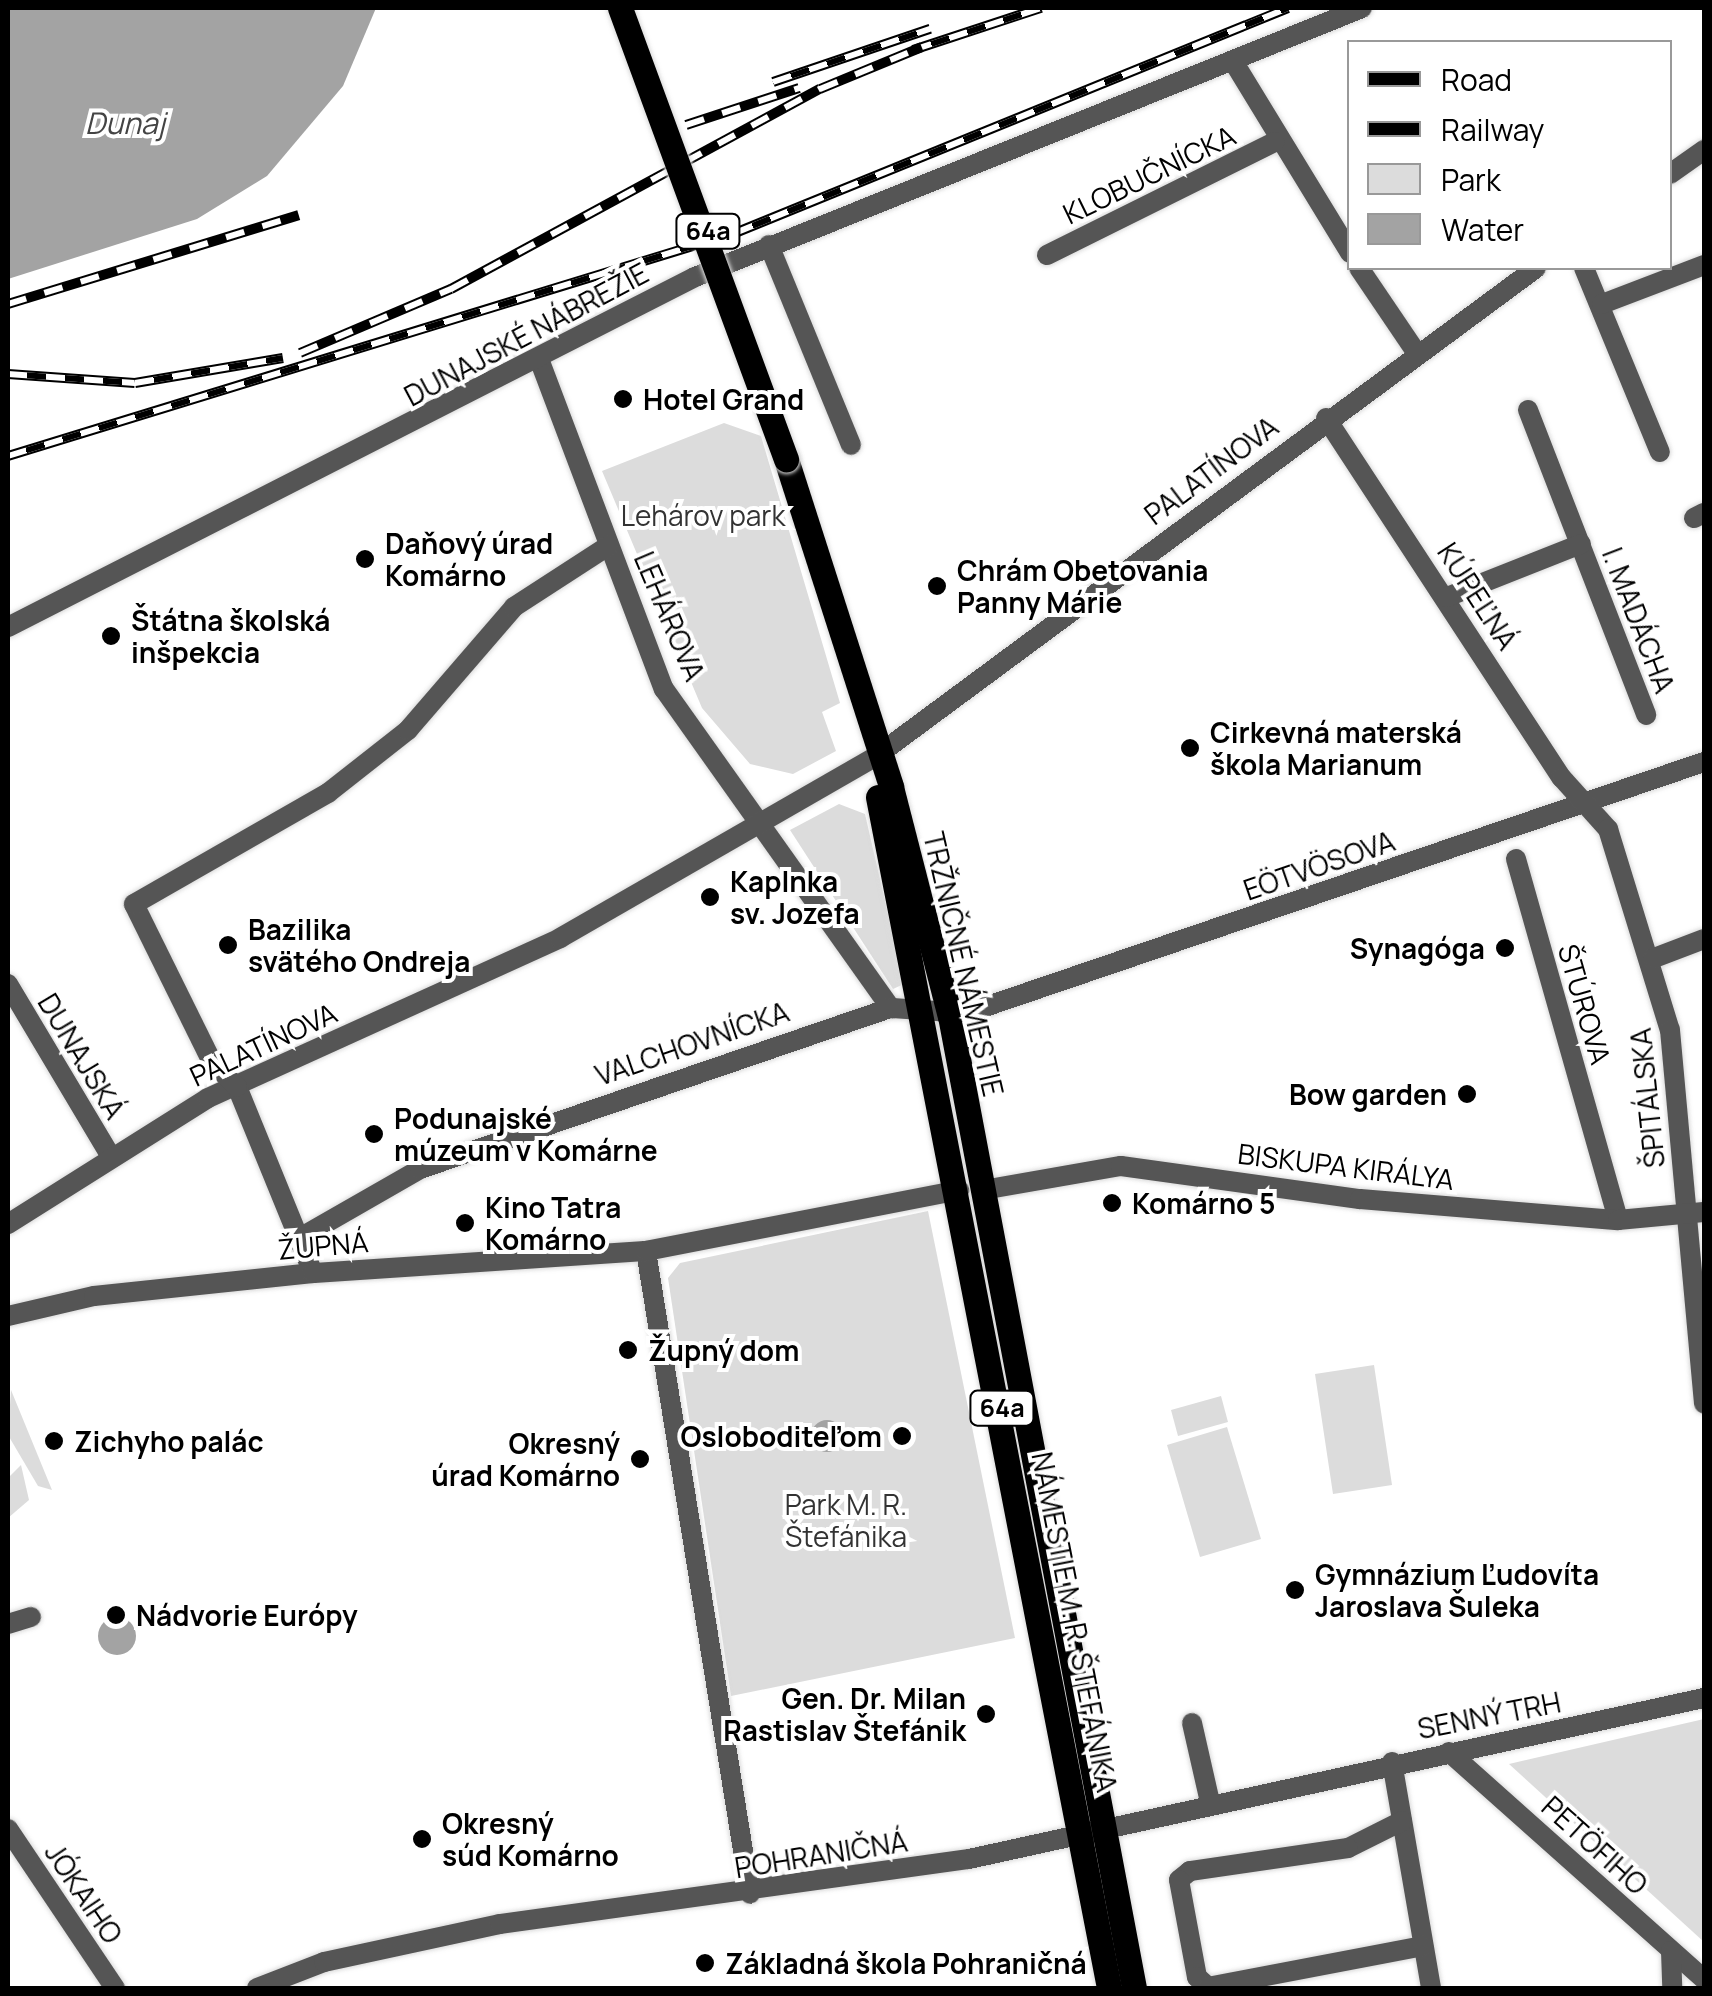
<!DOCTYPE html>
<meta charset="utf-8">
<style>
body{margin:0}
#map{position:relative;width:1712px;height:1996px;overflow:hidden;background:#fff;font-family:Manrope,sans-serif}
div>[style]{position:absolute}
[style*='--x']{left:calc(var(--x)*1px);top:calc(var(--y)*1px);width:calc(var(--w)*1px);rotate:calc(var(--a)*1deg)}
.green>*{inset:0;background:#dcdcdc}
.water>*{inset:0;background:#a3a3a3}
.round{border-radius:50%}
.roads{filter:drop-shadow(0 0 2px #dbdbdb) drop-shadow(0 0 2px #dbdbdb)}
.minor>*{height:20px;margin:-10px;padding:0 10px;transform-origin:10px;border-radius:10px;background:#555}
.major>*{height:25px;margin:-12.5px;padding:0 12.5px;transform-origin:12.5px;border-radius:12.5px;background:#000}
.rail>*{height:10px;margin-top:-5px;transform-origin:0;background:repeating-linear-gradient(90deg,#fff 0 19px,#000 0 38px);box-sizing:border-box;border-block:2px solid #000}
.bridges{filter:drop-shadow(0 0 2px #dbdbdb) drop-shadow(0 0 2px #dbdbdb)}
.major-bridge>*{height:25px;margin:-12.5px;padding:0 12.5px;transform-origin:12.5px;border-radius:12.5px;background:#000}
.dots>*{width:28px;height:28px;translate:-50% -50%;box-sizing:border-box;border:5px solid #fff;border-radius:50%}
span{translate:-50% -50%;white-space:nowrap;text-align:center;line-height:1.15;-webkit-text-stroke:8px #fff;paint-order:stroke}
.shield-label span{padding:2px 8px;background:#fff;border:2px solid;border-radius:8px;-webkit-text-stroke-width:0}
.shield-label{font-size:25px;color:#000;font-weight:700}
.street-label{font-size:28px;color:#000}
.poi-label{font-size:28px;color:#000;font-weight:700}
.left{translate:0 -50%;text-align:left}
.right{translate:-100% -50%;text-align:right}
.park-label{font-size:28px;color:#333}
.water-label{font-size:30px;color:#444;font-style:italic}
.frame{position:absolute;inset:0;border:10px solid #000;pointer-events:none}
.legend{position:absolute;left:1347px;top:40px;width:325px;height:230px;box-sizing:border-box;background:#fff;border:2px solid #999;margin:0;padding:12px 18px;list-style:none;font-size:30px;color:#000}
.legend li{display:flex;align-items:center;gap:20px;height:50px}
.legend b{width:50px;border:2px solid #999}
</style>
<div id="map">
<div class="green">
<i style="clip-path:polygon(724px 423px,761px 436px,840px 703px,822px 712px,836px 751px,793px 774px,750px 764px,702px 708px,602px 471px)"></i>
<i style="clip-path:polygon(839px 804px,865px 814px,904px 984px,893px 989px,790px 830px)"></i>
<i style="clip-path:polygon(928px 1211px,1015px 1638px,731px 1696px,668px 1278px,680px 1263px)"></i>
<i style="clip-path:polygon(1374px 1365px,1392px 1485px,1333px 1494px,1315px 1374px)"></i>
<i style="clip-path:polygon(11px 1390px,52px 1490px,38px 1486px,8px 1435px)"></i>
<i style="clip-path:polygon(1221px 1396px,1228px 1422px,1178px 1436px,1171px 1410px)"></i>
<i style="clip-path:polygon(1227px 1427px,1261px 1539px,1200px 1557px,1167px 1445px)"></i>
<i style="clip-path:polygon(21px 1465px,29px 1500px,8px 1518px,8px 1478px)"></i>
<i style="clip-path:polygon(1704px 1719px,1704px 1942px,1509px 1764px)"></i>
</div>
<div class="water">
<i style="clip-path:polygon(8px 8px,376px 8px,343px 86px,267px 176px,197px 219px,8px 279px)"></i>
<i class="round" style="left:811px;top:1420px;width:32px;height:32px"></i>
<i class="round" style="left:98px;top:1617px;width:38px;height:38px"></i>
</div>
<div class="roads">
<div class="minor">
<i style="--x:1233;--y:61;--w:225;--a:58.6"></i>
<i style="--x:1670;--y:174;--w:42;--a:-35.2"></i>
<i style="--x:769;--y:245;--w:216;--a:67.7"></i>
<i style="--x:1047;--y:255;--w:254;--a:-26.4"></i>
<i style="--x:1359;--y:268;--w:105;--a:55.9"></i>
<i style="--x:1584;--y:268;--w:199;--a:67.6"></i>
<i style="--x:1602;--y:304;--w:109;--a:-20.9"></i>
<i style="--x:539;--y:359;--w:353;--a:69.3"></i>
<i style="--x:664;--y:689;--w:392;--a:54.6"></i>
<i style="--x:891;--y:1008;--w:76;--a:3.8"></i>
<i style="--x:967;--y:1013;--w:779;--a:-18.81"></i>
<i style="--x:1528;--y:410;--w:327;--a:68.8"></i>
<i style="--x:1326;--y:418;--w:430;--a:56.8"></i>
<i style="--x:1562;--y:778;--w:69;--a:48"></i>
<i style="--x:1608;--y:829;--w:210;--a:72.9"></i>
<i style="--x:1670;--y:1030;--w:375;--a:84.8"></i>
<i style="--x:1694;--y:518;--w:11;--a:-27"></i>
<i style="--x:1447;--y:597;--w:144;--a:-21.6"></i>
<i style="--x:8;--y:627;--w:771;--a:-27"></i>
<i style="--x:695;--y:277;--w:719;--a:-21.96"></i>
<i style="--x:1516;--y:859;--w:375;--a:74.2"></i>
<i style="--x:1654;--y:958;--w:53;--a:-20.8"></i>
<i style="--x:8;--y:984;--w:201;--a:59.2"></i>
<i style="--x:983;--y:1190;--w:140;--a:-9.9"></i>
<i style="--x:1121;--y:1166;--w:241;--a:7.9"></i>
<i style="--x:1360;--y:1199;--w:259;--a:4.7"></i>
<i style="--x:1618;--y:1220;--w:86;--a:-5.3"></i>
<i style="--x:8;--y:1224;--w:236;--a:-32.2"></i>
<i style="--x:208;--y:1098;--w:387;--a:-24.4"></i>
<i style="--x:560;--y:938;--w:363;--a:-29.9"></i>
<i style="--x:875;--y:757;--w:822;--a:-36.49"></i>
<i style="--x:298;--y:1239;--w:141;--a:-29.8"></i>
<i style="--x:420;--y:1169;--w:498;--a:-18.9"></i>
<i style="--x:646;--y:1251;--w:651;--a:80.81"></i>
<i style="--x:313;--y:1273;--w:201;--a:-112.2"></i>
<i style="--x:237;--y:1087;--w:35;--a:-135"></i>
<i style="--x:212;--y:1062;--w:176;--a:-116.3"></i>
<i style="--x:134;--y:904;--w:224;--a:-29.8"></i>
<i style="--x:328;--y:793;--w:102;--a:-38.2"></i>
<i style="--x:408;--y:730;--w:162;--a:-49.2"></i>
<i style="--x:514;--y:607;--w:112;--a:-33"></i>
<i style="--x:8;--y:1316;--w:88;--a:-13.1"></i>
<i style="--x:94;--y:1296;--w:220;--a:-6"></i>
<i style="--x:313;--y:1273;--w:334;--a:-3.8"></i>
<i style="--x:646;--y:1251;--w:319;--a:-11"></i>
<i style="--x:8;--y:1624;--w:24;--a:-17"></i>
<i style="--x:1192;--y:1723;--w:81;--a:77.2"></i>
<i style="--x:1449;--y:1752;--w:341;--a:41.7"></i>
<i style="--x:1392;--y:1762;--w:229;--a:80.2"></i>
<i style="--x:1402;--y:1821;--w:60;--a:153.4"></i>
<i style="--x:1348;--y:1848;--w:160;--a:171.7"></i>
<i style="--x:1190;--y:1871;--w:14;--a:141"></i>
<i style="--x:1179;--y:1880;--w:99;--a:79.5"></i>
<i style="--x:1197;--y:1977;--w:15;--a:42"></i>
<i style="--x:1208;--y:1987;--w:219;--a:-10.8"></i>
<i style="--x:8;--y:1829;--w:192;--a:56.1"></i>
<i style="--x:1671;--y:1951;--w:37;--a:88"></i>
<i style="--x:257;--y:1988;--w:72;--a:-21.2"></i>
<i style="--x:324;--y:1962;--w:180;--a:-12.2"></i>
<i style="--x:500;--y:1924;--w:473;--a:-7.9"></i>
<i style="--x:969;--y:1859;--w:752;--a:-12.36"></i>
</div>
<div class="major">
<i style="--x:786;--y:459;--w:344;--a:72.2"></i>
<i style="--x:891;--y:787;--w:236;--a:75.6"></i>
<i style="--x:950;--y:1016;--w:989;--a:79.28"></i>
<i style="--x:878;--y:797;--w:1213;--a:79.02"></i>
</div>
</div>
<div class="rail">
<i style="--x:913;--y:50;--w:135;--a:-18.2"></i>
<i style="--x:773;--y:82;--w:166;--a:-18.7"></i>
<i style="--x:686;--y:125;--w:119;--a:-18.1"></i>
<i style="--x:8;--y:304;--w:304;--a:-17"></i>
<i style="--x:300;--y:353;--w:164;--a:-23"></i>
<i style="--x:451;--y:289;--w:420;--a:-28.5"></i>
<i style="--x:820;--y:89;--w:110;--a:-22.4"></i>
<i style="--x:8;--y:374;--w:127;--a:4.1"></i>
<i style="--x:135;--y:383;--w:150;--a:-9.6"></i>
<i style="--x:8;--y:456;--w:760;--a:-17.05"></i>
<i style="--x:735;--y:233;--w:597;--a:-22.14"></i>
</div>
<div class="bridges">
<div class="major-bridge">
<i style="--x:620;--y:8;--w:481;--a:69.8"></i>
</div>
</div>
<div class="dots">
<i style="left:623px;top:399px;background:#000"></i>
<i style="left:365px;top:559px;background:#000"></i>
<i style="left:937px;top:586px;background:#000"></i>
<i style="left:111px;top:636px;background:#000"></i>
<i style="left:1190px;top:748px;background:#000"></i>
<i style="left:710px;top:897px;background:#000"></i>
<i style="left:228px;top:945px;background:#000"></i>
<i style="left:1505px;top:948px;background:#000"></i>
<i style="left:1467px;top:1094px;background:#000"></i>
<i style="left:374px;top:1134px;background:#000"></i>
<i style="left:1112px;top:1203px;background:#000"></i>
<i style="left:465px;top:1223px;background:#000"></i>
<i style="left:628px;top:1350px;background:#000"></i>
<i style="left:902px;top:1436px;background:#000"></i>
<i style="left:54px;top:1441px;background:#000"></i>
<i style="left:640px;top:1459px;background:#000"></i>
<i style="left:1295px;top:1590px;background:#000"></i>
<i style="left:116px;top:1615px;background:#000"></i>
<i style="left:986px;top:1714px;background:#000"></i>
<i style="left:422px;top:1839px;background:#000"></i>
<i style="left:705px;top:1963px;background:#000"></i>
</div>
<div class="shield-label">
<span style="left:708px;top:231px">64a</span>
<span style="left:1002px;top:1408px">64a</span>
</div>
<div class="street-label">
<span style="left:1149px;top:174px;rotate:-26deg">KLOBUČNÍCKA</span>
<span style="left:526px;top:334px;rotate:-28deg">DUNAJSKÉ NÁBREŽIE</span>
<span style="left:1211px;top:470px;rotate:-37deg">PALATÍNOVA</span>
<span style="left:1478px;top:596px;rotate:57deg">KÚPEĽNÁ</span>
<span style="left:670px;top:616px;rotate:67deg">LEHÁROVA</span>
<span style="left:1639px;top:620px;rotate:69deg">I. MADÁCHA</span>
<span style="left:1319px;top:865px;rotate:-19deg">EÖTVÖSOVA</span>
<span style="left:964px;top:964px;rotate:77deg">TRŽNIČNÉ NÁMESTIE</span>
<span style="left:1585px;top:1004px;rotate:74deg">ŠTÚROVA</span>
<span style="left:692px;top:1043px;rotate:-19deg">VALCHOVNÍCKA</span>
<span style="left:263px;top:1044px;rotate:-25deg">PALATÍNOVA</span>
<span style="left:82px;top:1056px;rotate:59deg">DUNAJSKÁ</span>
<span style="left:1647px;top:1098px;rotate:-96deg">ŠPITÁLSKA</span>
<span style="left:1346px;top:1166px;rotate:7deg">BISKUPA KIRÁLYA</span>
<span style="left:323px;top:1245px;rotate:-5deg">ŽUPNÁ</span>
<span style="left:1075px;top:1622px;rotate:79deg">NÁMESTIE M. R. ŠTEFÁNIKA</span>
<span style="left:1489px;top:1715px;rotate:-11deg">SENNÝ TRH</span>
<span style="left:1595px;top:1845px;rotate:42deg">PETÖFIHO</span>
<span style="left:821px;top:1854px;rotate:-9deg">POHRANIČNÁ</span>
<span style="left:84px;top:1893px;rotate:56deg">JÓKAIHO</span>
</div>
<div class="poi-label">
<span class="left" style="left:643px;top:399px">Hotel Grand</span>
<span class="left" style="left:385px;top:559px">Daňový úrad<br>Komárno</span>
<span class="left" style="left:957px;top:586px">Chrám Obetovania<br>Panny Márie</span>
<span class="left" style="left:131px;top:636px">Štátna školská<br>inšpekcia</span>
<span class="left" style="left:1210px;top:748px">Cirkevná materská<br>škola Marianum</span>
<span class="left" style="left:730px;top:897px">Kaplnka<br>sv. Jozefa</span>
<span class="left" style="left:248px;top:945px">Bazilika<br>svätého Ondreja</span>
<span class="right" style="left:1485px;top:948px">Synagóga</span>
<span class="right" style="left:1447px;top:1094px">Bow garden</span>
<span class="left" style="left:394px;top:1134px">Podunajské<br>múzeum v Komárne</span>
<span class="left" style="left:1132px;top:1203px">Komárno 5</span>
<span class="left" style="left:485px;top:1223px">Kino Tatra<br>Komárno</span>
<span class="left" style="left:648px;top:1350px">Župný dom</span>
<span class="right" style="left:882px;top:1436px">Osloboditeľom</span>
<span class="left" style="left:74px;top:1441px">Zichyho palác</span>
<span class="right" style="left:620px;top:1459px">Okresný<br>úrad Komárno</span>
<span class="left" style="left:1315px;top:1590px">Gymnázium Ľudovíta<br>Jaroslava Šuleka</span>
<span class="left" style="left:136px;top:1615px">Nádvorie Európy</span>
<span class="right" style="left:966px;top:1714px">Gen. Dr. Milan<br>Rastislav Štefánik</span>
<span class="left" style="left:442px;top:1839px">Okresný<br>súd Komárno</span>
<span class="left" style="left:725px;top:1963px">Základná škola Pohraničná</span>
</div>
<div class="park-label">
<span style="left:703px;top:515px">Lehárov park</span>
<span style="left:846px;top:1520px">Park M. R.<br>Štefánika</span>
</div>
<div class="water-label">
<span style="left:125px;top:123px">Dunaj</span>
</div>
<div class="frame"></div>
<ul class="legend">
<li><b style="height:12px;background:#000"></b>Road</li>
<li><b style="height:12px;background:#000"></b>Railway</li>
<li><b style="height:28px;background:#dcdcdc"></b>Park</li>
<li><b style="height:28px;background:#a3a3a3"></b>Water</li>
</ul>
</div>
